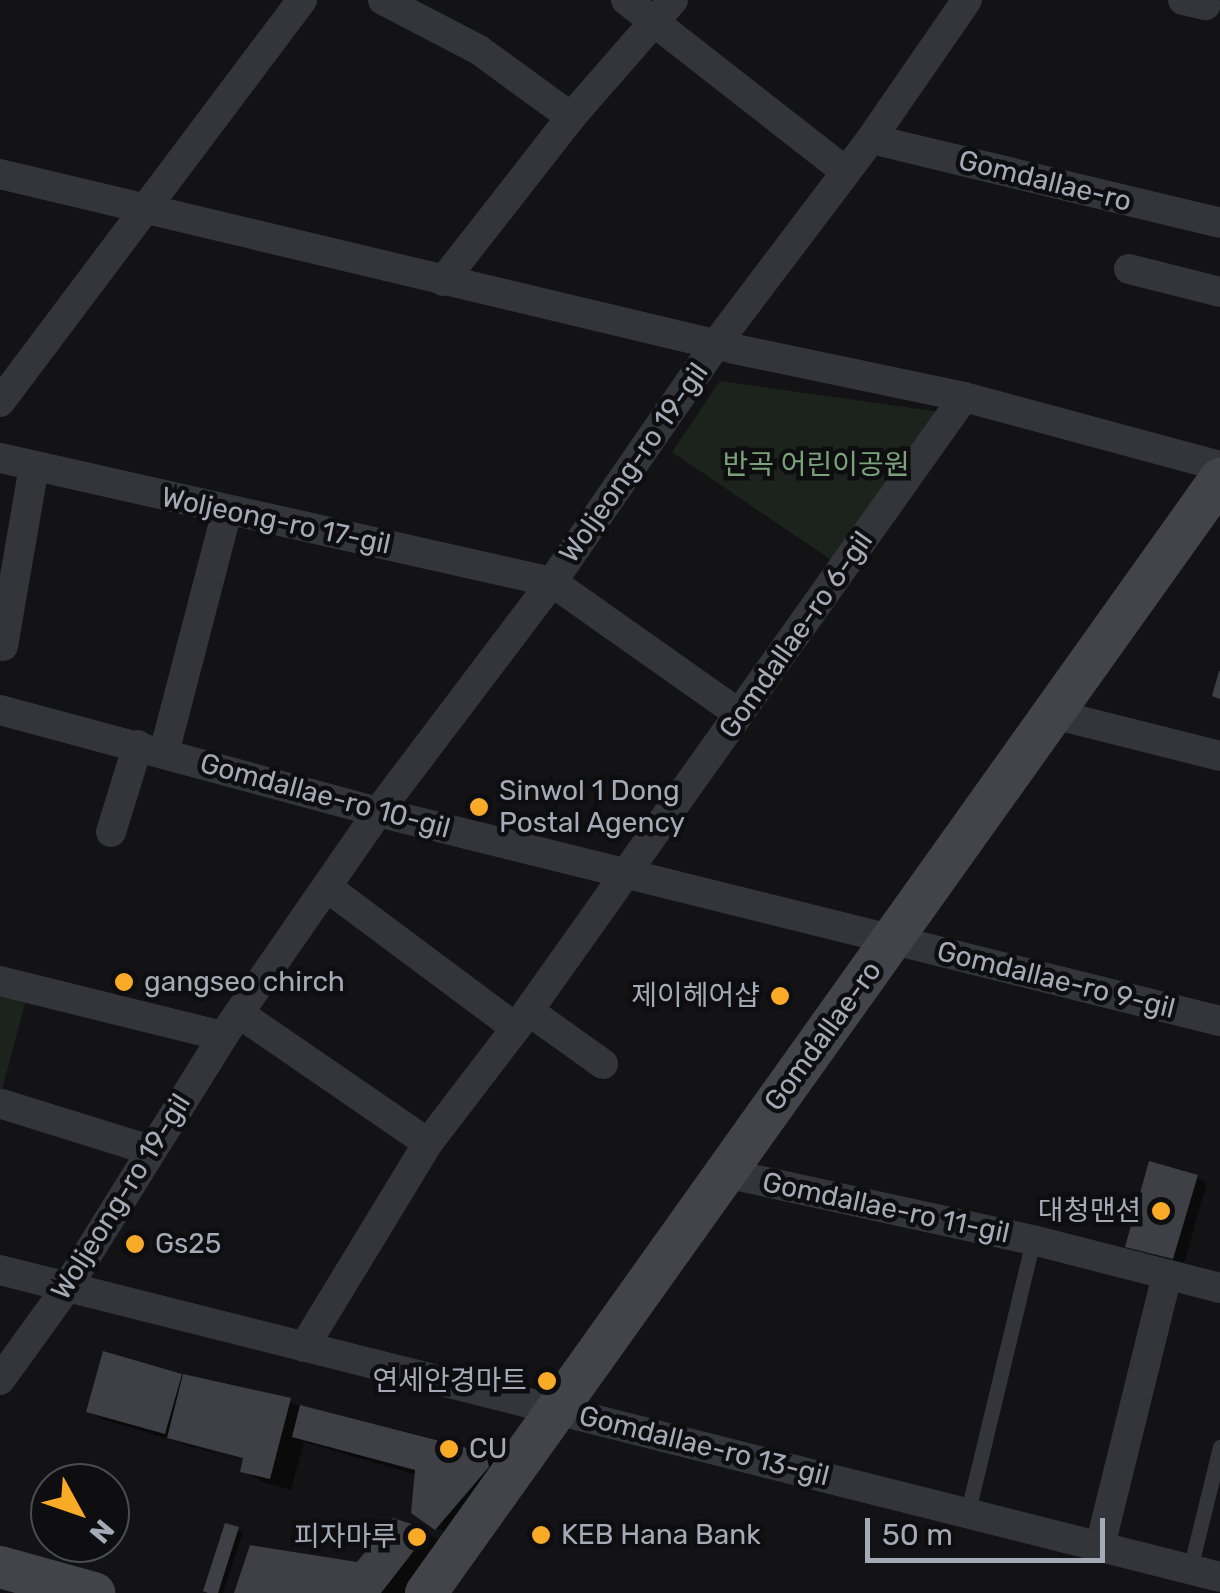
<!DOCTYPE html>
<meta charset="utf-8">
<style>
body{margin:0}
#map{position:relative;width:1220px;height:1593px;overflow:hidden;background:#131315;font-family:Rubik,"Noto Sans KR",sans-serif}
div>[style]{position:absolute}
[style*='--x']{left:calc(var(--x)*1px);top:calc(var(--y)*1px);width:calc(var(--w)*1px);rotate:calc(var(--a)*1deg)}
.green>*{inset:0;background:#1b231c}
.shadow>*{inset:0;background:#0007}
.building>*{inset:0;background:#3f4045}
.lane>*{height:15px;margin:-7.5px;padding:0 7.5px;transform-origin:7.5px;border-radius:7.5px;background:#34353a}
.street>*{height:30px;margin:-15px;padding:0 15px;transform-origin:15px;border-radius:15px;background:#34353a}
.secondary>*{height:42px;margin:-21px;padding:0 21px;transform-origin:21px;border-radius:21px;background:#42444a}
.dots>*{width:28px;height:28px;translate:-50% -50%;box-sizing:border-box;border:5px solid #0e0e10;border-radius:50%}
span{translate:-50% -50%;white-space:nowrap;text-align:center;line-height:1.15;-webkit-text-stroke:9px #0e0e10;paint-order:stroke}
.street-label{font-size:28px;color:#a4aab6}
.park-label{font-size:28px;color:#7aa27b}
.poi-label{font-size:28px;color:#a4aab6}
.left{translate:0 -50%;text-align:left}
.right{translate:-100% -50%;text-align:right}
.north{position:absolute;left:30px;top:1463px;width:100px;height:100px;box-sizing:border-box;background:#0e0e10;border:2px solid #4a4c52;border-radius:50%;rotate:130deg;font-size:28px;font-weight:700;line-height:40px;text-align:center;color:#a4aab6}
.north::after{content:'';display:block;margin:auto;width:35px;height:45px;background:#f9aa27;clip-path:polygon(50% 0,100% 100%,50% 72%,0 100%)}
.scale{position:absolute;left:865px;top:1518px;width:240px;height:45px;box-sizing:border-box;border:5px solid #a4aab6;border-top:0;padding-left:12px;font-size:30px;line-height:35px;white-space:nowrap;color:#a4aab6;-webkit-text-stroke:8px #0e0e10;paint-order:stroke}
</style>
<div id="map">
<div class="green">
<i style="clip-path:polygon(720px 381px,941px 412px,837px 564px,672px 452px)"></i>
<i style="clip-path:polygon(0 981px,29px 989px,0 1097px)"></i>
</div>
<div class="shadow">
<i style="clip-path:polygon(1197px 1177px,1207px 1183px,1184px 1263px,1128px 1246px)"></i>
<i style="clip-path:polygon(evenodd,104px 1354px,485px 1455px,507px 1468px,459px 1540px,437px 1528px,417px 1475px,304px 1442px,291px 1490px,265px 1483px,243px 1471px,245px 1461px,105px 1420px,88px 1411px,104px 1354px,184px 1440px,255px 1458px,253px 1463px,184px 1445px,184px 1440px)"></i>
<i style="clip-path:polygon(394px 1521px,450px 1544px,412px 1593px,237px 1593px,358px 1565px)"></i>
<i style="clip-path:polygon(227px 1526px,243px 1532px,223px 1593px,211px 1593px)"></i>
</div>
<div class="building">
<i style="clip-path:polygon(1219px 671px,1220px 671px,1220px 699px,1212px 696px)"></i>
<i style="clip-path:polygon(1149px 1161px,1198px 1175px,1173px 1259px,1125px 1247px)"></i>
<i style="clip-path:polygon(103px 1351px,182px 1374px,165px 1434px,86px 1412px)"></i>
<i style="clip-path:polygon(183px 1374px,291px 1398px,270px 1479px,240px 1472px,243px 1458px,167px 1438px)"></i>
<i style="clip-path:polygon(300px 1405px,486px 1453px,489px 1467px,435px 1530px,411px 1513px,415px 1470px,292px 1437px)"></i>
<i style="clip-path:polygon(393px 1518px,430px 1530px,381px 1593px,234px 1593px,250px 1545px,357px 1562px)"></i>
<i style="clip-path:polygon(225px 1523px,239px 1527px,218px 1593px,208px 1593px,203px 1591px)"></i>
</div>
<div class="lane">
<i style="--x:968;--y:1511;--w:279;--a:-76.5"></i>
<i style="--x:1190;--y:1569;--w:126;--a:-76.2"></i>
</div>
<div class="street">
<i style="--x:383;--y:0;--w:108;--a:27.5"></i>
<i style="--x:479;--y:50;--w:114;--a:36.1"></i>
<i style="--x:626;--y:0;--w:279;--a:38"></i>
<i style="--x:1183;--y:0;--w:23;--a:13"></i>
<i style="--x:871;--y:139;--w:359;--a:13.5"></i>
<i style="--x:0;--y:174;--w:756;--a:13.39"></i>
<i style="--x:735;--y:349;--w:234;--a:11.8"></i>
<i style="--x:964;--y:397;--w:265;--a:15.1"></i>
<i style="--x:1129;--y:269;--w:94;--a:14.2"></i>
<i style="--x:443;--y:281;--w:208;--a:-52"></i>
<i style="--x:571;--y:117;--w:155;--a:-48.9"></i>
<i style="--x:0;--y:402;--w:503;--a:-53.08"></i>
<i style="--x:0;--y:458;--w:566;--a:12.66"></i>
<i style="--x:552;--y:582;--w:229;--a:35.2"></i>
<i style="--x:3;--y:646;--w:182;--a:-80.2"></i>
<i style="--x:0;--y:710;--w:392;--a:15.1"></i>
<i style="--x:378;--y:812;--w:868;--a:13.94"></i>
<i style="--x:1053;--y:714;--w:172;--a:14.1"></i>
<i style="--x:164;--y:753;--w:250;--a:-75.4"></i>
<i style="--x:111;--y:832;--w:91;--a:-72.8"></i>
<i style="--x:328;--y:888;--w:234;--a:36.7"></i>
<i style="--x:0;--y:981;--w:230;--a:13.9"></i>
<i style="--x:529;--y:1011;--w:91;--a:35.6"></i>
<i style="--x:240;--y:1014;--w:228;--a:34.5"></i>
<i style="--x:2;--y:1104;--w:155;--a:17.3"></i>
<i style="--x:725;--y:1173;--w:315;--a:12.3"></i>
<i style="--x:1033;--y:1240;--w:193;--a:14.4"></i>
<i style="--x:0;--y:1270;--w:1258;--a:14.12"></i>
<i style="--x:304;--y:1347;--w:239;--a:-58.7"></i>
<i style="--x:428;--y:1143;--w:145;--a:-52.6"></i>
<i style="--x:516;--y:1028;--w:774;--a:-54.63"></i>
<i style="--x:0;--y:1380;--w:115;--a:-54.2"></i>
<i style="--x:67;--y:1287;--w:296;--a:-58.1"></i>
<i style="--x:223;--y:1036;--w:272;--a:-55.3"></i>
<i style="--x:378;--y:812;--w:288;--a:-52.9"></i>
<i style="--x:552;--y:582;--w:289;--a:-55.4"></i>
<i style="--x:716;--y:344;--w:257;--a:-52.9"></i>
<i style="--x:871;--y:139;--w:169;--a:-55.4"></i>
<i style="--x:1100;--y:1546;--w:278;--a:-76.1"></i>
</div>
<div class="secondary">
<i style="--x:0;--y:1567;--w:98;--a:15.5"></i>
<i style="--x:426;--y:1593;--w:1368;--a:-54.52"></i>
</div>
<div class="dots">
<i style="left:479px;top:807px;background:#f9aa27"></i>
<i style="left:124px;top:982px;background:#f9aa27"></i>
<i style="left:780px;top:996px;background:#f9aa27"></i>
<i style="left:1161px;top:1211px;background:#f9aa27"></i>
<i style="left:135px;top:1244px;background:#f9aa27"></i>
<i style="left:547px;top:1381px;background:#f9aa27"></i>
<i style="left:449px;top:1449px;background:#f9aa27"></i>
<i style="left:541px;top:1535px;background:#f9aa27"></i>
<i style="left:417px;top:1537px;background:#f9aa27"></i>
</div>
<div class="street-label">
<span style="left:1045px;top:181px;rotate:14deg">Gomdallae-ro</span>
<span style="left:634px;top:463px;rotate:-55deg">Woljeong-ro 19-gil</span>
<span style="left:276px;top:521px;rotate:12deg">Woljeong-ro 17-gil</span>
<span style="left:796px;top:635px;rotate:-55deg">Gomdallae-ro 6-gil</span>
<span style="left:325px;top:796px;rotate:15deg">Gomdallae-ro 10-gil</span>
<span style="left:1056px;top:980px;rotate:14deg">Gomdallae-ro 9-gil</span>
<span style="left:823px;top:1036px;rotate:-54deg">Gomdallae-ro</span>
<span style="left:121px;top:1197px;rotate:-58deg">Woljeong-ro 19-gil</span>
<span style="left:886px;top:1208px;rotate:12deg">Gomdallae-ro 11-gil</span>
<span style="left:704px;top:1446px;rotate:14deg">Gomdallae-ro 13-gil</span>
</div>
<div class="park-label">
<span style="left:816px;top:465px">반곡 어린이공원</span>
</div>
<div class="poi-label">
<span class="left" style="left:499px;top:807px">Sinwol 1 Dong<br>Postal Agency</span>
<span class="left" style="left:144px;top:982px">gangseo chirch</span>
<span class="right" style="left:760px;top:996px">제이헤어샵</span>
<span class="right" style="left:1141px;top:1211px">대청맨션</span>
<span class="left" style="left:155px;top:1244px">Gs25</span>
<span class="right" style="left:527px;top:1381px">연세안경마트</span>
<span class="left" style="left:469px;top:1449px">CU</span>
<span class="left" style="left:561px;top:1535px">KEB Hana Bank</span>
<span class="right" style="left:397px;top:1537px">피자마루</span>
</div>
<div class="north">N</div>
<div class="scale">50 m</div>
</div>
